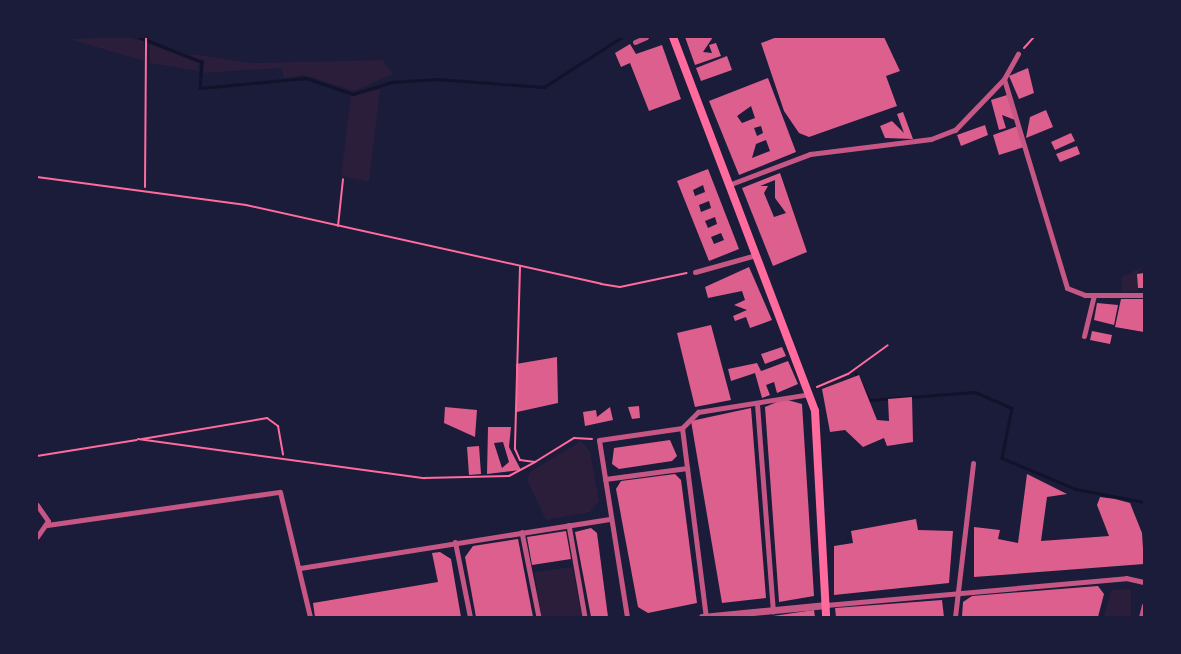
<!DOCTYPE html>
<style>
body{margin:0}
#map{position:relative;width:1181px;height:654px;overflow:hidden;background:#1b1b3a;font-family:"Times New Roman",serif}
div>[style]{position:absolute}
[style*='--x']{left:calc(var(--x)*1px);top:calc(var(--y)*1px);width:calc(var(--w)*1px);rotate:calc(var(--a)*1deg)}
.green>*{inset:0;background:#2a1e3b}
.stream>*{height:2.5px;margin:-1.25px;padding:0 1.25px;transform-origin:1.25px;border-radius:1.25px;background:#12122b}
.building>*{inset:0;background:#dd5f8e}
.path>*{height:2px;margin:-1px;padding:0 1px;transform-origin:1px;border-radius:1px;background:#ff6b9d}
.pedestrian>*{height:4.5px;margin:-2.25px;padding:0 2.25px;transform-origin:2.25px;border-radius:2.25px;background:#c65784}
.minor>*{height:5px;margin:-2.5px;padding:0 2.5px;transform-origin:2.5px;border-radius:2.5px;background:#c65784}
.tertiary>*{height:7px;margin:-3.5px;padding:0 3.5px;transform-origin:3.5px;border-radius:3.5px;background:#c65784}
.secondary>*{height:8px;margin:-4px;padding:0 4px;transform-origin:4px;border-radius:4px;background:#ff6b9d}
span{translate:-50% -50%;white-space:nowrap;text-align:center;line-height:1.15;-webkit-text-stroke:7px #1b1b3a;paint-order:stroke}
.frame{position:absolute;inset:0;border:38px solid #1b1b3a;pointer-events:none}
</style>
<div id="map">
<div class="green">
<i style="clip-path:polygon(127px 37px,144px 41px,144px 61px,69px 39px)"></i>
<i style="clip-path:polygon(150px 44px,198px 63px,198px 71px,150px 63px)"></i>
<i style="clip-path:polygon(193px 54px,250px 63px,383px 60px,393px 74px,355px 91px,304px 75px,284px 78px,281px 68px,203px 73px,204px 60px,187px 57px)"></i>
<i style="clip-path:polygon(380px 89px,369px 182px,341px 176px,351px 96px)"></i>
<i style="clip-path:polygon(1144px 266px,1137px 274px,1138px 291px,1122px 292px,1122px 277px)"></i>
<i style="clip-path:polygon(581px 441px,590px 452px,599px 501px,590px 512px,546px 520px,527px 480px,530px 472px)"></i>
<i style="clip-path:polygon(572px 567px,582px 617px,542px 617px,534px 572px)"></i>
<i style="clip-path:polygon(1131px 589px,1131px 617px,1104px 617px,1111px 590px)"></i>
</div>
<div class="stream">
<i style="--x:65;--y:37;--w:16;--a:0"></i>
<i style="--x:139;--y:37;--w:68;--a:21.6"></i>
<i style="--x:202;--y:62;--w:26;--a:94"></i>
<i style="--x:200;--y:88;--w:106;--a:-5.4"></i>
<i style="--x:306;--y:78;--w:50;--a:18.8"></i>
<i style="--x:353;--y:94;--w:41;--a:-17.1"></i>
<i style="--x:392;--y:82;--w:45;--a:-3.8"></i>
<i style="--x:437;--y:79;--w:107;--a:4.3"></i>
<i style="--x:544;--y:87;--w:93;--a:-32.7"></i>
<i style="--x:856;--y:373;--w:30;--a:63"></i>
<i style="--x:870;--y:400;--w:105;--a:-4.4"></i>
<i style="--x:975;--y:392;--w:40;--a:23.4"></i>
<i style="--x:1012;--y:408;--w:51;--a:101.3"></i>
<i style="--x:1002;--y:458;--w:80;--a:22.7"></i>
<i style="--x:1076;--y:489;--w:69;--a:10.8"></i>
</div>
<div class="building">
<i style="clip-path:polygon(685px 37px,713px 37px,703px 52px,712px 53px,709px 45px,716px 43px,721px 56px,695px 65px)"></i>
<i style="clip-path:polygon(777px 37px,884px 37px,900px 71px,886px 76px,897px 106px,809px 137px,799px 133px,784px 111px,761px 43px)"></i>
<i style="clip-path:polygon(630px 44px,636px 54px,662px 45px,681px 99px,649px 111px,630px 63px,621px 67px,615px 53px)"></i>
<i style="clip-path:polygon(727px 56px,732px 70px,701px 81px,696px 68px)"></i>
<i style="clip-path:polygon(1028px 68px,1034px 93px,1019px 99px,1009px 76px)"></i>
<i style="clip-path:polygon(evenodd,768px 78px,796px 152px,739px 175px,709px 101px,768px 78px,751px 106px,755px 118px,742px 123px,737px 116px,751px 106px,768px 78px,761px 126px,763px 133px,757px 136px,754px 128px,761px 126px,768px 78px,766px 140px,770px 151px,752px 158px,756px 144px,766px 140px)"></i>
<i style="clip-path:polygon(1007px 95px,1015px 120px,1002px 115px,1006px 128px,999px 130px,991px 100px)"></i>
<i style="clip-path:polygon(1046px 110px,1053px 127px,1026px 138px,1030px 117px)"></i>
<i style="clip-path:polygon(903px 112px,913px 139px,885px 138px,880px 126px,892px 121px,904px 133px,897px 114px)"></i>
<i style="clip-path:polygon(985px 125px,988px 135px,961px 146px,957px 135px)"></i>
<i style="clip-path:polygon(1018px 126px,1024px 147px,999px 155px,993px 135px)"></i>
<i style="clip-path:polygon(1071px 133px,1075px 141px,1055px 150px,1051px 142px)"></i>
<i style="clip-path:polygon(1077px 146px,1080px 154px,1060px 162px,1056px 154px)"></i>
<i style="clip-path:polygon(evenodd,708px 169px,739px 249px,709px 261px,677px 181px,708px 169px,703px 185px,705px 192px,695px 196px,693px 190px,703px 185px,708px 169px,709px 201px,711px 208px,701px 212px,699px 205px,709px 201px,708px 169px,715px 217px,717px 224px,708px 228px,705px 221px,715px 217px,708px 169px,721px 233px,724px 240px,714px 244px,711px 237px,721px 233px)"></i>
<i style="clip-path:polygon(evenodd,780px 173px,807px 252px,773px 266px,742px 188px,780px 173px,775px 180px,775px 198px,786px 213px,774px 217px,764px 193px,768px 186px,760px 186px,775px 180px)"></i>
<i style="clip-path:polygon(749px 267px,772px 320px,750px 328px,746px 317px,735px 321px,733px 316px,747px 310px,734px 305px,745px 300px,742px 291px,708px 298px,705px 287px)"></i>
<i style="clip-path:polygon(1144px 273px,1144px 288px,1138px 288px,1137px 274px)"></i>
<i style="clip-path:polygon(1121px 299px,1144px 299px,1144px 332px,1115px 327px)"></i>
<i style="clip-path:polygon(1097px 303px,1118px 305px,1114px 325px,1094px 320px)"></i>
<i style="clip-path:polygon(711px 325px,731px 400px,695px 407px,677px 333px)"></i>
<i style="clip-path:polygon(1092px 331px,1112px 335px,1110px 344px,1090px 340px)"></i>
<i style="clip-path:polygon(782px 347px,786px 356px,765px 364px,761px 354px)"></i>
<i style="clip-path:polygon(557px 357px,558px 403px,517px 412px,516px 364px)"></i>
<i style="clip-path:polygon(788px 361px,798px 384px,777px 393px,774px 382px,766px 385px,770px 395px,762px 398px,755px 373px,731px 381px,728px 369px,757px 363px,761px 371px)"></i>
<i style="clip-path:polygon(859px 375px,877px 420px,889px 421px,888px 399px,912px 397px,913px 442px,887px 446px,884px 438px,863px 447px,845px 430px,830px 432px,822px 389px)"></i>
<i style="clip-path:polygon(784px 399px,802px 404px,814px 596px,779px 602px,765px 407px)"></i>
<i style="clip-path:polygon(639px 406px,640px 418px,632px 419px,628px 407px)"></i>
<i style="clip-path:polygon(445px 407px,477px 410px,475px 437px,444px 423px)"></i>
<i style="clip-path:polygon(610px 407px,613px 420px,585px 426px,583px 412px,596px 410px,597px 417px)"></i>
<i style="clip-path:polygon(751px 408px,766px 598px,722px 603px,691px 421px)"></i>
<i style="clip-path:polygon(evenodd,488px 427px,511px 427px,509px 447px,521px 470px,487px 474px,488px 427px,503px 442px,509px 462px,502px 468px,494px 443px,503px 442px)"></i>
<i style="clip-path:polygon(670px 440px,677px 456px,672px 461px,619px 469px,612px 464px,614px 448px)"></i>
<i style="clip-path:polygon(479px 446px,481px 474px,469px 475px,467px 447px)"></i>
<i style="clip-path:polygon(675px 474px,681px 480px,697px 603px,648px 613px,638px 607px,616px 489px,621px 481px)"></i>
<i style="clip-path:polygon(1027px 474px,1067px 494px,1047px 497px,1041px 541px,1109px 536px,1097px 505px,1100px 497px,1115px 499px,1130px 503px,1142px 533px,1144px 564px,974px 577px,974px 527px,1000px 530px,998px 539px,1018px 543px)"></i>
<i style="clip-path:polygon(916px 519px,918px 530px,953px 531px,949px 583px,834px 595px,834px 546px,853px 543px,851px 531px)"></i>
<i style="clip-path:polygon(591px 528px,597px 533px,608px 617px,591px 617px,575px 532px)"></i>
<i style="clip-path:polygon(566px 531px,571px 559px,532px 565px,527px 537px)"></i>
<i style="clip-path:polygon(518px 539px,533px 617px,476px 617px,465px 557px,473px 546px)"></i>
<i style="clip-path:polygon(440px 552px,451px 559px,461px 617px,315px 617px,313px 603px,438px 582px,432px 553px)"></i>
<i style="clip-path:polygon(1098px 586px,1104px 594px,1098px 617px,962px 617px,963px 602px,972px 596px)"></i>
<i style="clip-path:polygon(942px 600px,944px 617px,836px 617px,835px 608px)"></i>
<i style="clip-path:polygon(814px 610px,815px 617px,773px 617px,773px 616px)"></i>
</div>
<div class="path">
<i style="--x:1024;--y:48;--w:15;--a:-48"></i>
<i style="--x:37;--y:177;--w:211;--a:7.6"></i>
<i style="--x:246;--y:205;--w:364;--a:12.5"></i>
<i style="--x:601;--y:284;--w:19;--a:9"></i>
<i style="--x:620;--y:287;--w:68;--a:-11.8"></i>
<i style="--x:145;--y:187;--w:150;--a:-89.6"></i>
<i style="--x:338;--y:226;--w:47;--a:-83.9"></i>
<i style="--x:520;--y:267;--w:182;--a:91.6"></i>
<i style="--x:515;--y:449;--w:12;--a:66"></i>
<i style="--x:520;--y:460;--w:15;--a:8"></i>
<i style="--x:535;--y:462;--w:46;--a:-31.6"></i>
<i style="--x:574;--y:438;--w:18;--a:3"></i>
<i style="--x:817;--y:387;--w:34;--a:-23"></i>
<i style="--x:848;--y:374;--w:49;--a:-35.9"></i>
<i style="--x:138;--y:439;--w:289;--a:7.8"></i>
<i style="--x:424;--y:478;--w:85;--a:-1.3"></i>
<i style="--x:509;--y:476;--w:30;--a:-28"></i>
<i style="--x:142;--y:439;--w:127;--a:-9.5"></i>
<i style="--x:267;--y:418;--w:14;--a:36"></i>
<i style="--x:278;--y:426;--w:29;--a:80"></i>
<i style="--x:37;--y:456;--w:101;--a:-9.1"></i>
</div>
<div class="pedestrian">
<i style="--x:569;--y:525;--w:93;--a:80.1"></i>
<i style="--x:522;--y:532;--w:87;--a:78.7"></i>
</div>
<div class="minor">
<i style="--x:635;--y:42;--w:12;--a:-24"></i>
<i style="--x:1004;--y:79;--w:218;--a:73.2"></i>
<i style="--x:1067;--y:288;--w:19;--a:21"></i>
<i style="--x:1085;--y:295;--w:59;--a:0"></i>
<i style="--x:731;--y:184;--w:85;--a:-20.8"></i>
<i style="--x:810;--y:154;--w:122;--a:-7.1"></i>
<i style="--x:931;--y:139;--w:26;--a:-21"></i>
<i style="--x:955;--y:130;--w:71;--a:-46.1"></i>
<i style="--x:1004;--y:79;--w:29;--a:-61"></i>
<i style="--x:695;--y:272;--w:63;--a:-15.6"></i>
<i style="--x:1084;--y:336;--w:42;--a:-76.3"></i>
<i style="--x:757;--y:404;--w:208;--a:85.6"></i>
<i style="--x:682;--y:428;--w:191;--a:82.8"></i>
<i style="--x:605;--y:479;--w:83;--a:-7.6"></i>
<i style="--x:37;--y:505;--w:19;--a:55"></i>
<i style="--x:48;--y:521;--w:19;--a:125"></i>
<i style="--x:47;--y:525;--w:235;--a:-8.1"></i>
<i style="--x:280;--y:492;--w:129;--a:76.5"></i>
<i style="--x:455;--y:542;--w:76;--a:78.7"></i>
<i style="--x:300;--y:568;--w:315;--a:-9"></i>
<i style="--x:826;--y:605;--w:301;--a:-5.1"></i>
<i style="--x:1126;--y:578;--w:18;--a:13"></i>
<i style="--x:627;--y:617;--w:179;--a:-99"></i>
<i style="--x:599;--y:440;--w:84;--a:-8.2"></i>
<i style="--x:682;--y:428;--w:23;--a:-45"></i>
<i style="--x:698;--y:412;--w:113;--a:-9.1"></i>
<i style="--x:955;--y:617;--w:155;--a:-83.3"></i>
<i style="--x:1141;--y:617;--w:12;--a:-76"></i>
</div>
<div class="tertiary">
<i style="--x:702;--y:617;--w:125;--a:-5.5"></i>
</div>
<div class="secondary">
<i style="--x:673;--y:37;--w:400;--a:69.2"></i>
<i style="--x:815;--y:411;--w:206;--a:86.9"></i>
</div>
<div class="frame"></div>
</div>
